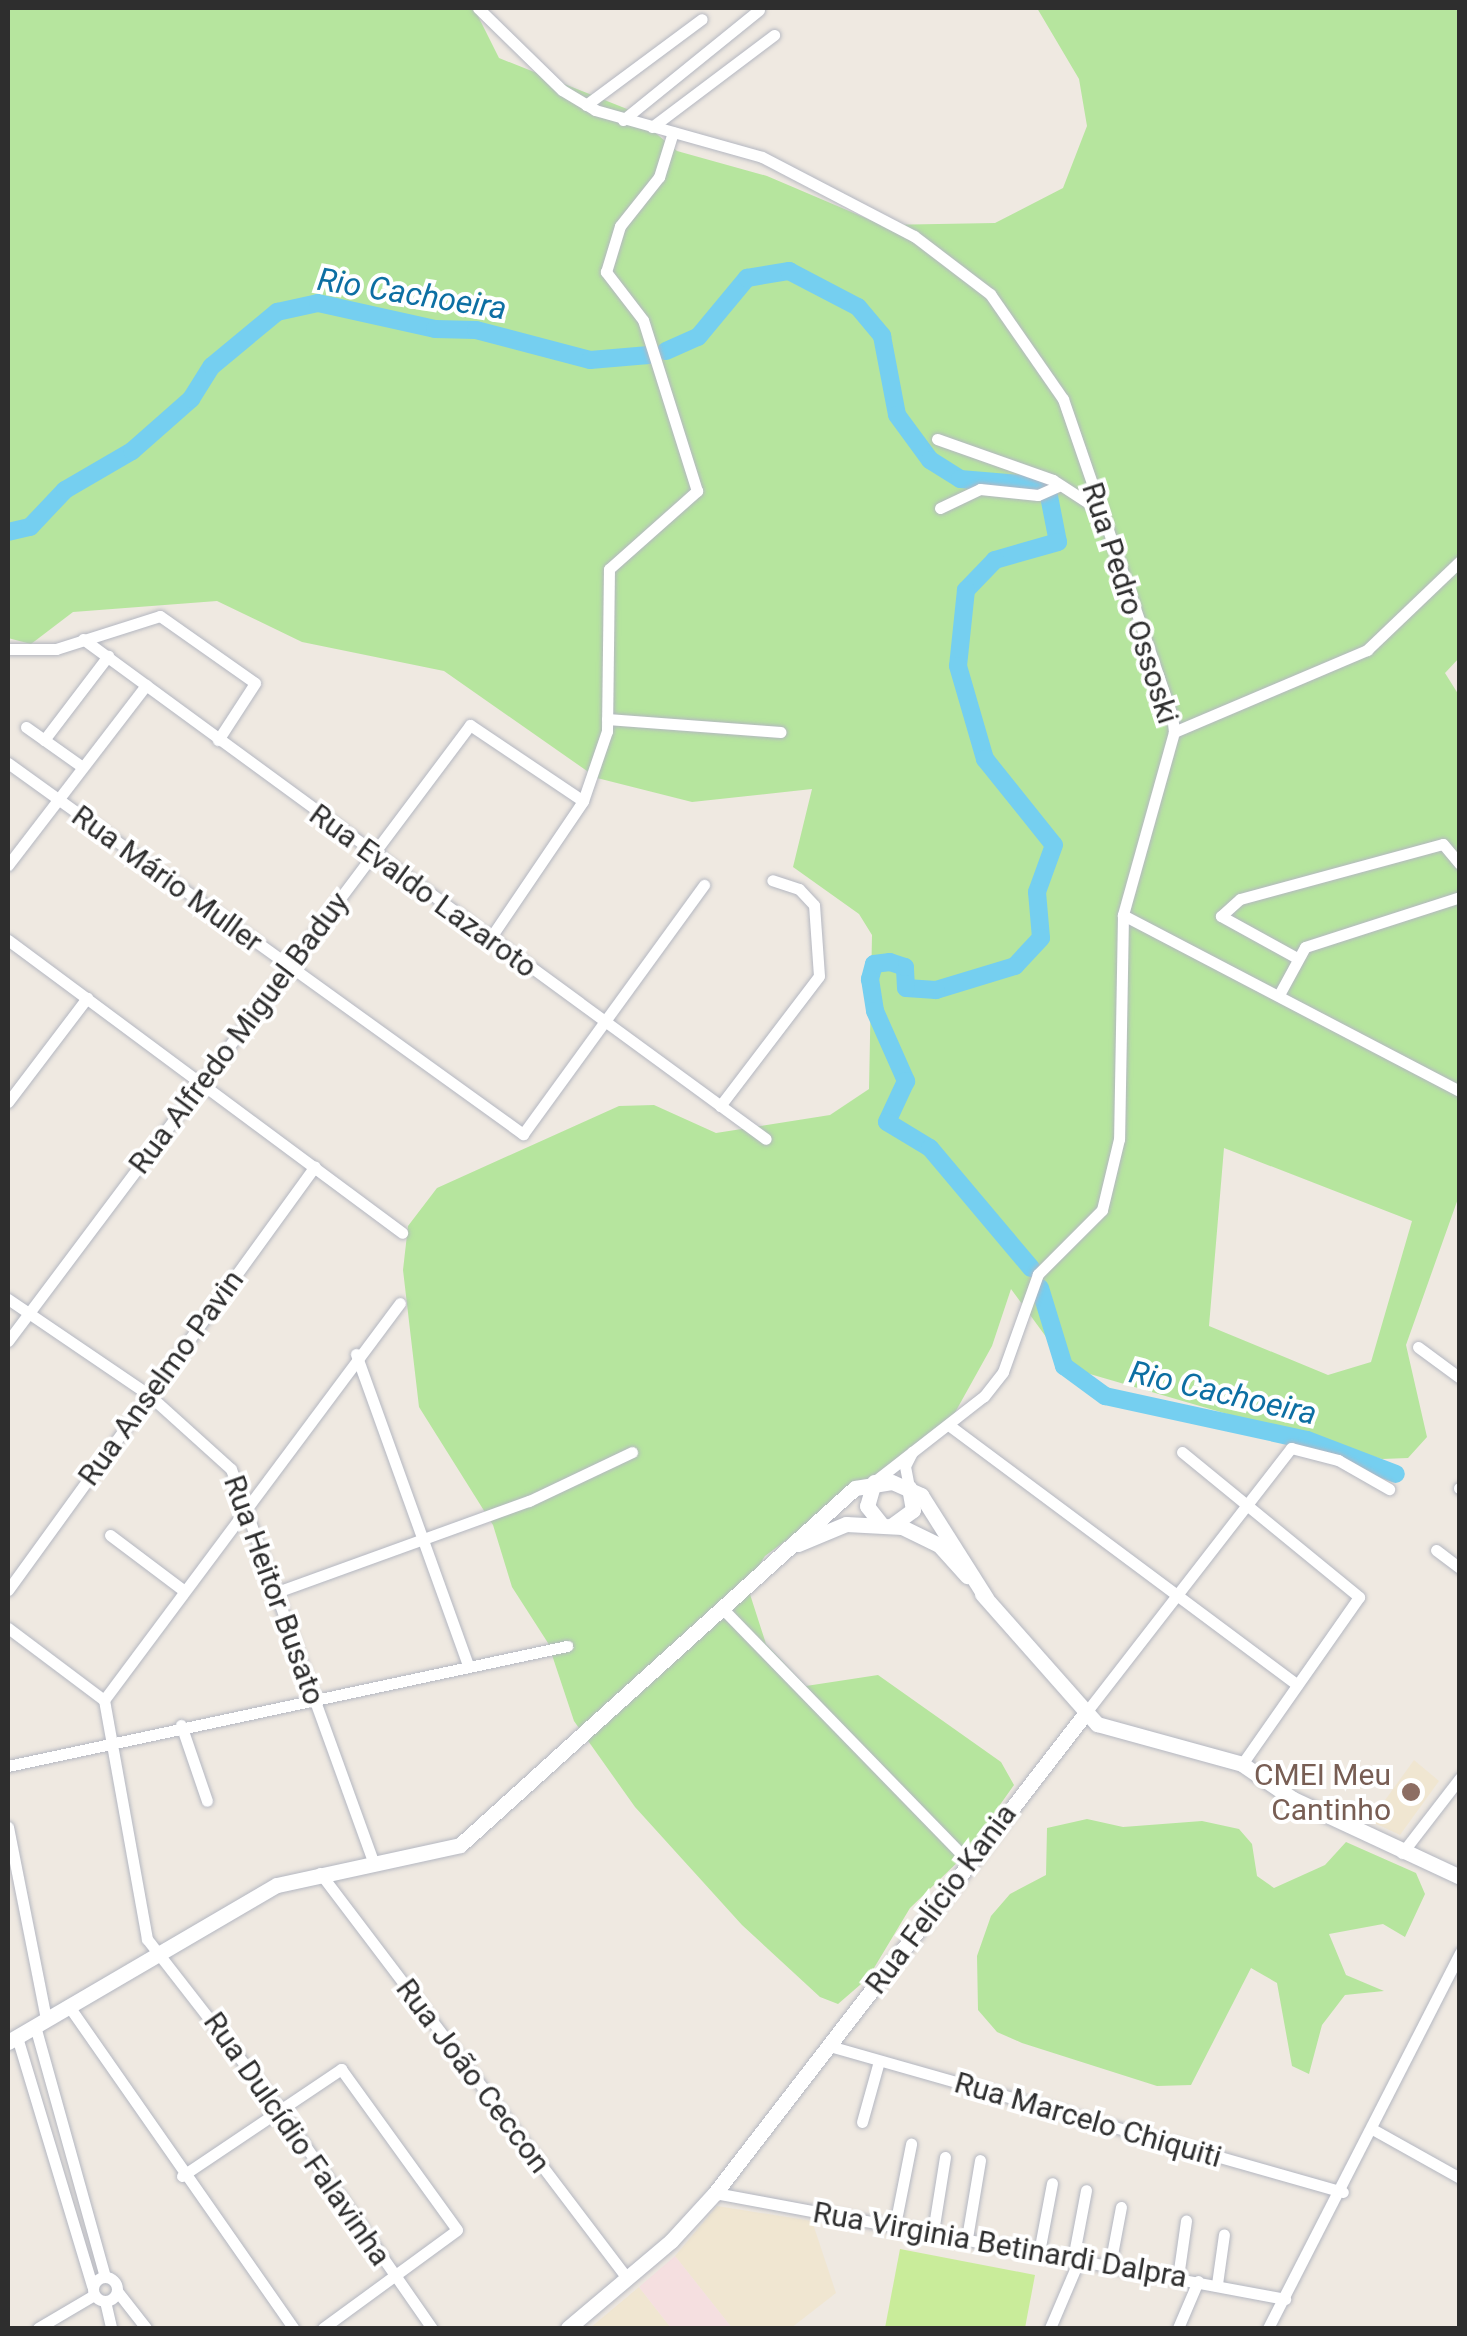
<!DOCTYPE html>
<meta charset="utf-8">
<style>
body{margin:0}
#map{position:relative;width:1467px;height:2336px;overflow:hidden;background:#efe9e1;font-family:Roboto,sans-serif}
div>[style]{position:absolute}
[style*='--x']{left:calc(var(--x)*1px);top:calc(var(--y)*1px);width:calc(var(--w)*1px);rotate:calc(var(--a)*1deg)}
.education>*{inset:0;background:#f0e6d1}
.medical>*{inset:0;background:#f5dfe0}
.green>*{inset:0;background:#b6e59e}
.pitch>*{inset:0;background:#c9ec9a}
.river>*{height:18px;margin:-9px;padding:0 9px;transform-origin:9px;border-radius:9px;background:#75cff0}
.roads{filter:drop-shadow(0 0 2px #b4b7c1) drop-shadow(0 0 2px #b4b7c1)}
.street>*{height:11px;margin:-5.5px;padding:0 5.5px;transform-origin:5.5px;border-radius:5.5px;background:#fff}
.street>.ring{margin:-5.5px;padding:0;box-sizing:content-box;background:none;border:11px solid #fff;border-radius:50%}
.secondary>*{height:15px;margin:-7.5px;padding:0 7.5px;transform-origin:7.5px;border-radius:7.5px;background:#fff}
.dots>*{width:28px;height:28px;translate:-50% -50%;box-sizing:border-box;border:5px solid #fff;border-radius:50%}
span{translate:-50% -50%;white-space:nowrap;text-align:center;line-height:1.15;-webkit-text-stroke:8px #fff;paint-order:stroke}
.street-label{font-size:30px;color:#2e2e2e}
.education-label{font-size:30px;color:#785e54}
.right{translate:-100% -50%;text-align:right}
.water-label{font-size:32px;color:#0d6fa3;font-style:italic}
.frame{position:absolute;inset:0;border:10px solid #2e2e2e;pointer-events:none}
</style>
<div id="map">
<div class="education">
<i style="clip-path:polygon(1414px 1760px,1439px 1781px,1400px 1835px,1370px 1821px)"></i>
<i style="clip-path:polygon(717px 2206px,812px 2221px,836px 2293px,791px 2328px,732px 2328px,675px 2256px)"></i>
<i style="clip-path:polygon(639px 2287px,671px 2328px,590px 2328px)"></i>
</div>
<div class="medical">
<i style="clip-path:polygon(675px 2256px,732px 2328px,671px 2328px,639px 2287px)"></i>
</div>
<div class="green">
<i style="clip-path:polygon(evenodd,8px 8px,474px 8px,499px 58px,627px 109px,677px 151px,767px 176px,882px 225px,995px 223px,1063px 188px,1087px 126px,1079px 79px,1037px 8px,1459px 8px,1460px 657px,1445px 673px,1460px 697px,1460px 1193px,1406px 1345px,1427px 1437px,1408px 1458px,1382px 1459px,1083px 1372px,1052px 1345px,1011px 1289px,992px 1346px,952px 1418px,765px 1556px,747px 1585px,766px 1644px,806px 1686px,878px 1675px,1001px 1762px,1014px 1785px,963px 1857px,910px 1908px,868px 1978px,838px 2004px,820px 1997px,742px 1925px,635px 1807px,574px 1721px,548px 1643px,512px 1587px,493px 1525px,419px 1407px,403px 1270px,408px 1226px,437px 1188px,619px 1106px,654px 1105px,716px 1133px,830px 1115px,869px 1089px,872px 935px,859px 914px,793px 867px,812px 789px,692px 802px,597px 778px,444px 671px,302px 642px,217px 601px,73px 612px,31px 644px,8px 638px,8px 8px,1224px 1148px,1412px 1221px,1371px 1362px,1328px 1375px,1209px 1326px,1224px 1148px)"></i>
<i style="clip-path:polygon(1087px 1819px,1123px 1827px,1202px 1821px,1239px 1829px,1252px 1844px,1257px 1876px,1274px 1888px,1325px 1865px,1346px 1842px,1416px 1873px,1425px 1894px,1405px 1937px,1383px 1924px,1329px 1934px,1346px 1975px,1384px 1991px,1345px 1995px,1322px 2025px,1309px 2074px,1292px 2066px,1277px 1983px,1251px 1968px,1191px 2085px,1157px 2086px,1022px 2043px,997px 2032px,978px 2010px,977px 1956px,991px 1916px,1010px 1894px,1046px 1875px,1047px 1828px)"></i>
</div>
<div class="pitch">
<i style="clip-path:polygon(900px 2249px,1035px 2275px,1025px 2328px,885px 2328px)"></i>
</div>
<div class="river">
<i style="--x:666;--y:351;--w:35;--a:-24"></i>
<i style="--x:698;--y:337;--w:77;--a:-50.3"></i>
<i style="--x:747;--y:278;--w:43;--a:-9.5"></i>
<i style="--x:789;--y:271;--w:78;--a:27.6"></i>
<i style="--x:858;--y:307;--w:38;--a:50"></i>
<i style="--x:882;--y:336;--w:80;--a:79.2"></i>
<i style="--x:897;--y:415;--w:56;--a:53.7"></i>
<i style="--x:930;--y:460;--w:36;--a:32"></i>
<i style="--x:960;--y:479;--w:87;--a:4.6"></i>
<i style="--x:1047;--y:486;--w:57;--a:78.9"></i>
<i style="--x:1058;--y:542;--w:66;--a:164.1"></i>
<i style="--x:995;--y:560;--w:42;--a:134"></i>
<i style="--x:966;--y:590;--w:76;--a:96"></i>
<i style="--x:958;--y:666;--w:97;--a:73.8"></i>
<i style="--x:985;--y:759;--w:110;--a:51.3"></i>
<i style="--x:1054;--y:845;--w:50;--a:109.9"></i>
<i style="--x:1037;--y:892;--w:46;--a:85"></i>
<i style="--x:1041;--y:938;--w:38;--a:133"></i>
<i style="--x:1015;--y:966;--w:83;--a:163.1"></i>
<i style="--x:936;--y:990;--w:30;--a:-176"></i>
<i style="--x:906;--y:988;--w:21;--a:-93"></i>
<i style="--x:905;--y:967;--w:16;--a:-162"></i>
<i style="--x:890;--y:962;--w:16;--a:173"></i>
<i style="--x:874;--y:964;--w:16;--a:105"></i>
<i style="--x:870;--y:979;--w:32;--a:81"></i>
<i style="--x:875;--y:1011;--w:77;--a:66.1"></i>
<i style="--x:906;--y:1081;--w:45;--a:114.9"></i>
<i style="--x:887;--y:1122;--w:50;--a:31.2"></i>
<i style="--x:930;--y:1148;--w:157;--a:49.9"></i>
<i style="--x:8;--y:532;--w:23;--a:-13"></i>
<i style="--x:30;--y:527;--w:51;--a:-46.6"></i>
<i style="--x:65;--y:490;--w:78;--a:-30.2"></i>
<i style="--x:132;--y:451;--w:79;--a:-41.4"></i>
<i style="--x:191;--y:399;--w:39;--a:-58"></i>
<i style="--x:212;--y:366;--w:85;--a:-39.7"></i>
<i style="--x:277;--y:312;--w:42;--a:-12.4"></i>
<i style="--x:318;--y:303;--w:120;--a:12.5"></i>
<i style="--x:435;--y:329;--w:41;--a:1.4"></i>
<i style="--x:476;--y:330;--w:118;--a:14.7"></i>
<i style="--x:590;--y:360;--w:59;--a:-4.8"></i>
<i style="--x:1040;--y:1288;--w:82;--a:72.9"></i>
<i style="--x:1064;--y:1366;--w:51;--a:36.2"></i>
<i style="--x:1105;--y:1396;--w:207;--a:12.3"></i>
<i style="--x:1307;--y:1440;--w:95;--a:20.9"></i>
</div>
<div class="roads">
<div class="street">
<i style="--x:478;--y:8;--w:117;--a:44.3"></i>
<i style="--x:562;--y:90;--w:39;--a:31"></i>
<i style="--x:595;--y:110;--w:173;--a:15.7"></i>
<i style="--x:762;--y:157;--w:171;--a:27.5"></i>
<i style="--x:914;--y:236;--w:96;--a:37.3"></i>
<i style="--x:990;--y:294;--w:128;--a:55.2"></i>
<i style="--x:1063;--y:399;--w:334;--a:71"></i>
<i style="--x:1172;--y:715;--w:17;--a:83"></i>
<i style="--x:1174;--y:732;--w:190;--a:105.6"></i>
<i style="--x:1123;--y:915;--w:224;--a:91"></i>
<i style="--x:1119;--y:1139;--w:73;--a:103.5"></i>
<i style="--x:1102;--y:1210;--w:91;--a:135"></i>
<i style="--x:1038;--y:1274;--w:104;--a:109.7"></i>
<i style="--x:1003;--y:1372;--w:31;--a:128"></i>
<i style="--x:984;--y:1396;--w:140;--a:142"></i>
<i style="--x:586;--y:105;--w:144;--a:-36.6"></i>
<i style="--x:623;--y:120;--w:175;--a:-39"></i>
<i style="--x:652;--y:127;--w:153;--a:-37"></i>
<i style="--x:937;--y:439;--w:123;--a:19.5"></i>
<i style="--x:1053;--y:480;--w:59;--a:33.1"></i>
<i style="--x:940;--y:508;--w:44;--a:-25.4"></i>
<i style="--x:980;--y:489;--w:58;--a:5.9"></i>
<i style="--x:1038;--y:495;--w:24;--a:-24"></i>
<i style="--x:83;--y:639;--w:846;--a:36.21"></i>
<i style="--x:8;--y:649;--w:48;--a:0"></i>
<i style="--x:56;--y:649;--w:109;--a:-17.6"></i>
<i style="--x:160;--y:616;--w:116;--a:35.2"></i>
<i style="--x:255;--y:683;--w:68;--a:123"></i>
<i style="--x:607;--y:719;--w:174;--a:4.3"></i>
<i style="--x:26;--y:727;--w:67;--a:35.3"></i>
<i style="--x:1174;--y:732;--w:210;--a:-23"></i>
<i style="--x:1367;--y:650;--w:129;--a:-43.7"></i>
<i style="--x:44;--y:740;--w:106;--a:-52.7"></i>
<i style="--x:8;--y:763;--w:635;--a:35.77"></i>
<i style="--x:523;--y:1134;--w:308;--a:-54"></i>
<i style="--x:8;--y:865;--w:227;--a:-52.5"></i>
<i style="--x:1123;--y:915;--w:380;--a:27.6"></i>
<i style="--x:8;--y:940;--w:491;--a:36.6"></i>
<i style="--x:489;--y:940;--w:168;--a:-55.9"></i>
<i style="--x:583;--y:801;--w:74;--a:-71.1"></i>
<i style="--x:607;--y:731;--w:162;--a:-89.3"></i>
<i style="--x:609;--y:569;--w:118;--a:-41.6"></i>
<i style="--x:697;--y:491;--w:179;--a:-107.5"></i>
<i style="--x:643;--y:320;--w:61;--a:-127.6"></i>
<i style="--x:606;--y:272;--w:48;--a:-73.1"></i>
<i style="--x:620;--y:226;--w:63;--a:-51.5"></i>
<i style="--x:659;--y:177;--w:47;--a:-72.7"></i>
<i style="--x:1297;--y:958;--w:87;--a:-151.1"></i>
<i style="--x:1221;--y:916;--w:25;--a:-42"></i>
<i style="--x:1240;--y:899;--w:210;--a:-15.2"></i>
<i style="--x:1443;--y:844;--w:26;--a:50"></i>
<i style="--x:1280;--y:993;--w:52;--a:-61.5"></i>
<i style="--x:1305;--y:947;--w:163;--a:-17.9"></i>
<i style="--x:8;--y:1102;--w:131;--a:-52.8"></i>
<i style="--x:720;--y:1106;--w:163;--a:-52.7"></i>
<i style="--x:819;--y:976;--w:71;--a:-94"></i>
<i style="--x:814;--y:905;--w:22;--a:-133"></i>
<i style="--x:799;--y:889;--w:28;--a:-162"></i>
<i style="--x:8;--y:1299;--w:171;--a:34.2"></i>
<i style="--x:149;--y:1395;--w:110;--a:42.1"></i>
<i style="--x:231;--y:1469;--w:418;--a:70.1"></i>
<i style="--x:8;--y:1341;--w:770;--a:-53.13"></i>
<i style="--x:470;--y:725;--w:136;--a:33.9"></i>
<i style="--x:1418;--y:1347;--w:52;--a:36.4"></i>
<i style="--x:356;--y:1354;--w:331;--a:70.2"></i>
<i style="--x:950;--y:1426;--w:433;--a:36.7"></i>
<i style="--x:1182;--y:1452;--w:229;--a:39.3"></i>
<i style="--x:1359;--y:1597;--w:204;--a:125"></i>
<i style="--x:909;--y:1487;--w:21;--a:-101"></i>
<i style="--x:905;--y:1466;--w:16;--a:-63"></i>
<i style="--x:1459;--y:1488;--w:1;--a:45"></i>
<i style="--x:110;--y:1535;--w:91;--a:37"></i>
<i style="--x:1436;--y:1550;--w:30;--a:37"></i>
<i style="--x:8;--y:1590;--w:523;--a:-54.09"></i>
<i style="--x:277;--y:1592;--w:268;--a:-19.9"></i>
<i style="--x:529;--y:1501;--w:114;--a:-25.4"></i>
<i style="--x:722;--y:1608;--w:353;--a:45.8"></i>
<i style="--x:8;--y:1628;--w:120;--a:36.9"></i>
<i style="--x:104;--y:1700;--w:243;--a:79.8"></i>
<i style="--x:147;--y:1939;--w:218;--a:52.1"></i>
<i style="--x:281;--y:2111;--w:264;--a:55.2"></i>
<i style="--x:104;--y:1700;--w:495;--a:-53.3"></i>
<i style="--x:1084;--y:1715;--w:338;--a:-52.2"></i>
<i style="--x:1291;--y:1448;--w:49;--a:14.3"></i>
<i style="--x:1338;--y:1460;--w:59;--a:29.6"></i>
<i style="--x:181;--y:1725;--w:80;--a:71.1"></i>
<i style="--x:8;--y:1766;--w:572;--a:-12.12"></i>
<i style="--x:8;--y:1827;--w:196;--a:78.8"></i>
<i style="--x:1402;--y:1853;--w:95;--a:-52.3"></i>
<i style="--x:320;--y:1873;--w:508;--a:52.84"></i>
<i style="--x:68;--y:2005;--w:394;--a:55.1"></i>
<i style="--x:35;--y:2026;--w:260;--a:74.4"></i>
<i style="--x:17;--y:2037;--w:260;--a:73.2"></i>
<i style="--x:833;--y:2047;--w:530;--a:15.87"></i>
<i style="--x:862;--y:2122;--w:63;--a:-74.4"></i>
<i style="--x:1374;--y:2130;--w:98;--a:29.2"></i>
<i style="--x:182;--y:2176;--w:192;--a:-33.9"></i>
<i style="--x:341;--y:2069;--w:198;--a:54.2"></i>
<i style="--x:457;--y:2230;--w:166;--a:143.8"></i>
<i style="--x:715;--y:2193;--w:580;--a:10.53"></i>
<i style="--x:895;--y:2225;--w:83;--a:-78.8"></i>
<i style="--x:933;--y:2232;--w:76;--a:-80.9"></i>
<i style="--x:967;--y:2238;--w:79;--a:-80.5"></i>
<i style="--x:1039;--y:2252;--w:70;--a:-79.3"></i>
<i style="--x:1073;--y:2259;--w:70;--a:-79.3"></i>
<i style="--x:1110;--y:2265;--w:59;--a:-79.3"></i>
<i class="ring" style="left:93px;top:2277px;width:13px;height:13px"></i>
<i style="--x:1178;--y:2277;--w:57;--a:-81.9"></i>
<i style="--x:1217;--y:2284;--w:50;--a:-82"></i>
<i style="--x:117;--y:2291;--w:47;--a:51.9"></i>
<i style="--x:105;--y:2301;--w:28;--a:77"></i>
<i style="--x:38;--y:2328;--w:65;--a:-30.5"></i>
<i style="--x:1050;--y:2328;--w:74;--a:-66.9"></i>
<i style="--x:1178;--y:2328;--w:51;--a:-66.9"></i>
<i style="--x:1268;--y:2328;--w:422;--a:-62.9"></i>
</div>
<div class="secondary">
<i style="--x:874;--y:1482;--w:25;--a:106"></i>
<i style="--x:867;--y:1506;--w:24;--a:52"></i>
<i style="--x:891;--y:1526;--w:27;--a:-36"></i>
<i style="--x:913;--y:1510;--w:23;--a:-100"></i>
<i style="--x:798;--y:1544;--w:52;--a:-22.6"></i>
<i style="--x:846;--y:1524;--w:56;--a:3.1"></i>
<i style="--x:902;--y:1527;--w:41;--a:25.9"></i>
<i style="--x:939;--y:1545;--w:42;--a:47.9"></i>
<i style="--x:982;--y:1594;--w:174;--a:48.5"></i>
<i style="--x:1097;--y:1724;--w:150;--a:15.4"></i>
<i style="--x:1242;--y:1764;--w:62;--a:34.5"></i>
<i style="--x:1293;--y:1799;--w:184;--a:25"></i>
<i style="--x:8;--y:2042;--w:311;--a:-30.3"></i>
<i style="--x:277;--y:1885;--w:187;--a:-12.3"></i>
<i style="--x:460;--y:1845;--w:532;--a:-42.11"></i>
<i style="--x:855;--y:1488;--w:37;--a:-9"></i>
<i style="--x:892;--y:1482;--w:32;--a:24"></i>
<i style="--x:921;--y:1495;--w:122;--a:57.7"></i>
<i style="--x:568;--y:2328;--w:135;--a:-40.2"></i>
<i style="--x:671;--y:2241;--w:65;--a:-47.5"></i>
<i style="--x:715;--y:2193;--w:604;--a:-52.33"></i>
</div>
</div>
<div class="dots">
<i style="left:1411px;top:1792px;background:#8d6e63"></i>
</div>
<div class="street-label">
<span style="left:1130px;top:603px;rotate:72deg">Rua Pedro Ossoski</span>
<span style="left:167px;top:879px;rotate:36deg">Rua Mário Muller</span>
<span style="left:423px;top:891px;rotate:36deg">Rua Evaldo Lazaroto</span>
<span style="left:239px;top:1033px;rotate:-53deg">Rua Alfredo Miguel Baduy</span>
<span style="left:161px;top:1378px;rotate:-54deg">Rua Anselmo Pavin</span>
<span style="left:274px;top:1590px;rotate:70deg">Rua Heitor Busato</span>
<span style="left:941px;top:1899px;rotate:-53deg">Rua Felício Kania</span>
<span style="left:473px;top:2076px;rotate:53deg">Rua João Ceccon</span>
<span style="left:1088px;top:2120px;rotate:16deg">Rua Marcelo Chiquiti</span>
<span style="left:297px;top:2139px;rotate:55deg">Rua Dulcídio Falavinha</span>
<span style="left:1000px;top:2245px;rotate:10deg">Rua Virginia Betinardi Dalpra</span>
</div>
<div class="education-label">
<span class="right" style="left:1391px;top:1792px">CMEI Meu<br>Cantinho</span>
</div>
<div class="water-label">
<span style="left:412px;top:294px;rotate:9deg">Rio Cachoeira</span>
<span style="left:1223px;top:1393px;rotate:13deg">Rio Cachoeira</span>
</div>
<div class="frame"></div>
</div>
